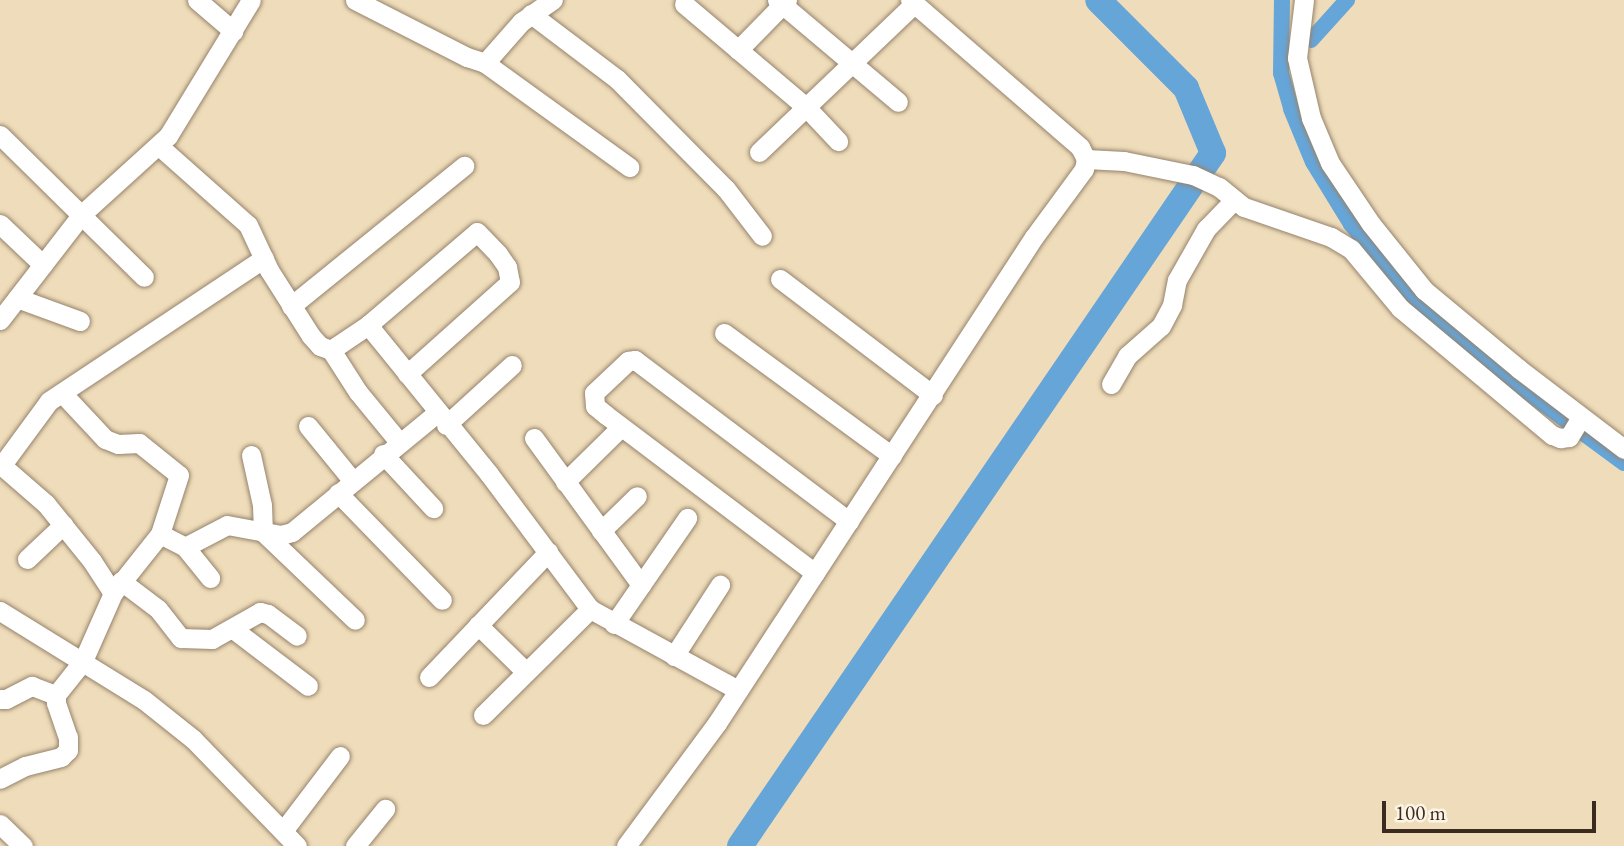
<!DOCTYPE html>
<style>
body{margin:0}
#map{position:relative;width:1624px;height:846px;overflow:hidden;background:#efdcba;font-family:"EB Garamond",serif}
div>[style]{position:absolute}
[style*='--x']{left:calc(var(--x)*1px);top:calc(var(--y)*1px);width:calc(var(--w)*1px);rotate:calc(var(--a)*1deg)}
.canal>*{height:16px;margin:-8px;padding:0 8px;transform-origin:8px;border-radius:8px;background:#66a5d8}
.river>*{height:26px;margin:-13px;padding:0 13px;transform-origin:13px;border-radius:13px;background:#66a5d8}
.roads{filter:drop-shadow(0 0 2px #95836c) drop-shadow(0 0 2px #95836c)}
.minor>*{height:19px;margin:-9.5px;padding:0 9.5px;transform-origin:9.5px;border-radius:9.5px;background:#fff}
span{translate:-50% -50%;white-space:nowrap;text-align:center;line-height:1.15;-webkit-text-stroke:6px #fcf5e5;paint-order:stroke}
.scale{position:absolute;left:1382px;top:801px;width:214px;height:32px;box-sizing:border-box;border:4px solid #3b2a1e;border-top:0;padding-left:9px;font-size:21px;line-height:24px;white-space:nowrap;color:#3b2a1e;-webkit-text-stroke:5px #fcf5e5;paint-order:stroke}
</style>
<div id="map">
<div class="canal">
<i style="--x:1282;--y:0;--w:73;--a:90.8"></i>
<i style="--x:1281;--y:73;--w:37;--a:74"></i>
<i style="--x:1291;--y:109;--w:57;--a:67.5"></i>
<i style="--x:1313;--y:162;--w:73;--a:58.5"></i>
<i style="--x:1351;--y:224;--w:77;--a:51.3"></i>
<i style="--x:1399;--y:284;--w:97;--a:42.9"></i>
<i style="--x:1470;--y:350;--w:191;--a:36.3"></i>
<i style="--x:1311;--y:40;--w:54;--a:-48"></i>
</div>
<div class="river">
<i style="--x:740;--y:846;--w:839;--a:-55.68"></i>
<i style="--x:1213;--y:153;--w:70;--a:-112.6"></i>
<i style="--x:1186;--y:88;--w:124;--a:-135"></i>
</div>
<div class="roads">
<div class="minor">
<i style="--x:197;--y:0;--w:48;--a:40.7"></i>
<i style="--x:355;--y:0;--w:126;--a:27"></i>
<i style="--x:467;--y:57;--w:19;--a:18"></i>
<i style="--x:485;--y:63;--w:178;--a:35.8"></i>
<i style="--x:777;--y:0;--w:158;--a:40.1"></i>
<i style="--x:1304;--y:0;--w:58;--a:96.9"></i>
<i style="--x:1297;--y:58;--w:62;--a:76.9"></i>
<i style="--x:1311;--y:118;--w:49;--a:67.1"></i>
<i style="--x:1330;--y:163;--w:73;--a:56.1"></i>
<i style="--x:1371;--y:224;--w:85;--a:51.2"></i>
<i style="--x:1424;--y:290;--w:124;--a:39.7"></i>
<i style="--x:1519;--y:369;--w:132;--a:37.3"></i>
<i style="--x:684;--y:4;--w:160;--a:40.2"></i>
<i style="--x:806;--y:107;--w:47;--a:46.7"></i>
<i style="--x:531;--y:14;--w:108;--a:37.1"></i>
<i style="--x:617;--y:79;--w:155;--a:45.3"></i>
<i style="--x:726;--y:189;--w:59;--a:52.5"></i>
<i style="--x:738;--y:50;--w:70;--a:-45.6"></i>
<i style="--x:485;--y:63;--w:55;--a:-48.7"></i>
<i style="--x:521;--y:22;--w:39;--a:-35"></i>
<i style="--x:0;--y:135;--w:202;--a:44.6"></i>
<i style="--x:159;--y:146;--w:119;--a:41.6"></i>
<i style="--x:248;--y:225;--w:50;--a:65"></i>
<i style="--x:269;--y:270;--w:78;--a:57.5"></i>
<i style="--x:311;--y:336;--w:13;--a:48"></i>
<i style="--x:320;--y:346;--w:12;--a:20"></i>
<i style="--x:331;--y:350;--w:45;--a:-34"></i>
<i style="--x:368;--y:325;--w:143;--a:-40.5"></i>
<i style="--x:477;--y:232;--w:30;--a:46"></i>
<i style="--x:498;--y:254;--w:16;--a:55"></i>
<i style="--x:507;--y:267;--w:15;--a:79"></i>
<i style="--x:510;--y:282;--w:138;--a:138.2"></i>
<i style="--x:759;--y:152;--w:214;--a:-43.7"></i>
<i style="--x:1086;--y:159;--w:38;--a:3"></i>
<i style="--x:1124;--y:161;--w:70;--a:11.5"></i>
<i style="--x:1193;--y:175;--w:29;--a:25"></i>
<i style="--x:1219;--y:187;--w:32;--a:39"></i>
<i style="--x:1244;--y:207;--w:92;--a:19"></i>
<i style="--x:1331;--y:237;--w:23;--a:31"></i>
<i style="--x:1351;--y:249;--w:77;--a:50.3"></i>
<i style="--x:1400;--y:308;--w:198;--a:39.9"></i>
<i style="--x:1552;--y:435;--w:9;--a:21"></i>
<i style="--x:1560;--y:438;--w:9;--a:-6"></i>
<i style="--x:1569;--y:437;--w:23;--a:-59"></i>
<i style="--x:0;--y:224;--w:59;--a:43.6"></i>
<i style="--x:780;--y:279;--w:192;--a:37.2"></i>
<i style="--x:17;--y:298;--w:67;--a:20.1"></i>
<i style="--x:291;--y:306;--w:223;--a:-39"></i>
<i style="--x:0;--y:320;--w:134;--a:-52.3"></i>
<i style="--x:82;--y:214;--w:116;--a:-42.2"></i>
<i style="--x:168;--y:136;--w:159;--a:-58.6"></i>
<i style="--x:368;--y:325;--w:192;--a:50.9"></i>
<i style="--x:489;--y:474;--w:169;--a:53.2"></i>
<i style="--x:590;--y:609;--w:169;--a:28.7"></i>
<i style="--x:724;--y:333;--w:208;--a:36.2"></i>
<i style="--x:331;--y:350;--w:50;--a:57.3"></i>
<i style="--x:358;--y:392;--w:65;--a:50.6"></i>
<i style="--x:1111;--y:384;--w:32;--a:-60"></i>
<i style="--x:1127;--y:356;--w:45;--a:-41.4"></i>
<i style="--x:1161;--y:326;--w:24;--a:-62"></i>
<i style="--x:1172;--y:305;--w:25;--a:-79"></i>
<i style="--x:1177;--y:280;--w:59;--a:-60.4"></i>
<i style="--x:1206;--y:229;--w:40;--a:-46"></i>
<i style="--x:62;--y:393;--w:63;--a:46.9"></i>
<i style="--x:105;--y:439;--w:14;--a:21"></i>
<i style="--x:118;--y:444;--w:21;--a:-3"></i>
<i style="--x:139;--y:443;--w:51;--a:38.7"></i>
<i style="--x:179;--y:475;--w:62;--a:107.9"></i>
<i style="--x:160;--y:534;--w:75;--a:128.5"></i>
<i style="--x:446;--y:425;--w:89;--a:-42.3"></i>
<i style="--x:308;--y:426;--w:70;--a:50.8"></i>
<i style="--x:534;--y:438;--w:182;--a:53.9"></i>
<i style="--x:383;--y:454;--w:74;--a:47.2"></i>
<i style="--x:251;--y:455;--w:51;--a:77.6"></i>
<i style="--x:262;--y:505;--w:27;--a:88"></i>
<i style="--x:263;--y:532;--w:127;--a:43.7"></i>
<i style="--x:0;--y:464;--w:61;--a:41"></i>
<i style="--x:46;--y:504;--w:73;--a:51.1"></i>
<i style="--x:92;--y:561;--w:38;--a:57"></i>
<i style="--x:113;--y:593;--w:74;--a:113.8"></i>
<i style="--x:83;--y:661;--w:43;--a:128.5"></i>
<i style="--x:56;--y:695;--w:8;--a:90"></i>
<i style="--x:56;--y:703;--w:36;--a:71"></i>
<i style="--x:68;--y:737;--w:13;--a:90"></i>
<i style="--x:68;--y:750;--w:10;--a:135"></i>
<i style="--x:61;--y:757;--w:37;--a:166"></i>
<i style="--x:25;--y:766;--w:28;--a:153"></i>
<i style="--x:2;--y:465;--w:79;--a:-53.7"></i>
<i style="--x:49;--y:401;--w:258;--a:-33.6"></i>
<i style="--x:565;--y:482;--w:78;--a:-44.5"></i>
<i style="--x:338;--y:493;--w:149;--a:45.8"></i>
<i style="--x:601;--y:531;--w:50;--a:-44.2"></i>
<i style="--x:160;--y:534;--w:28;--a:27"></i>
<i style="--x:185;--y:547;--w:40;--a:51"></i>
<i style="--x:185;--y:547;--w:47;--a:-27.6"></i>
<i style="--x:227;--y:525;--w:55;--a:10.5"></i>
<i style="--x:281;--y:535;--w:11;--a:-15"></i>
<i style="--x:292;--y:532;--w:188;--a:-39.4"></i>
<i style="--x:27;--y:559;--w:50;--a:-43.4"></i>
<i style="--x:815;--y:573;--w:262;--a:-142.9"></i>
<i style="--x:606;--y:415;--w:14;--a:-141"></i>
<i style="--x:595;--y:406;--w:13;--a:-94"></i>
<i style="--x:594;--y:393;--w:47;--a:-43.3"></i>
<i style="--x:628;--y:361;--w:7;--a:-8"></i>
<i style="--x:635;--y:360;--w:268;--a:37"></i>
<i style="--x:121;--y:581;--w:46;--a:37.1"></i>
<i style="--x:158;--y:609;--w:37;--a:52"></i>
<i style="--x:181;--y:638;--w:31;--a:2"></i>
<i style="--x:212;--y:639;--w:55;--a:-29.4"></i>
<i style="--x:260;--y:612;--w:8;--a:14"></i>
<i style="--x:268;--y:614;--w:36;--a:37"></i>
<i style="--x:0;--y:611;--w:169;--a:31.7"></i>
<i style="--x:144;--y:700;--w:63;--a:38.5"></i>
<i style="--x:193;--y:739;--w:149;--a:45.8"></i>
<i style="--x:614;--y:624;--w:129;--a:-55.4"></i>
<i style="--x:478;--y:625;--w:67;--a:44.4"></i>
<i style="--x:233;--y:629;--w:94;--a:37.2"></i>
<i style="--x:674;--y:656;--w:85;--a:-57.1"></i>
<i style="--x:429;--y:677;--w:173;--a:-46.4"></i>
<i style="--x:0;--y:699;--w:6;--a:0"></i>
<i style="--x:6;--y:699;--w:29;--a:-27"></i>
<i style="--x:32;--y:686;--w:26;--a:21"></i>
<i style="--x:483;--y:715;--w:151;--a:-44.7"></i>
<i style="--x:0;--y:824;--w:32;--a:44"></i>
<i style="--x:283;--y:831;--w:94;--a:-52.8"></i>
<i style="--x:355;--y:846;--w:48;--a:-51"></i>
<i style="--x:626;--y:846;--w:153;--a:-53.5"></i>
<i style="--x:717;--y:723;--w:580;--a:-56.89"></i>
<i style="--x:1034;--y:237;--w:84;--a:-53.7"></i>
<i style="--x:1084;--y:169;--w:10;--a:-79"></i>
<i style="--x:1086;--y:159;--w:13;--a:-117"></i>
<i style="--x:1080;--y:147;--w:225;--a:-139.1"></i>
</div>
</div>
<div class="scale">100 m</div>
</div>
